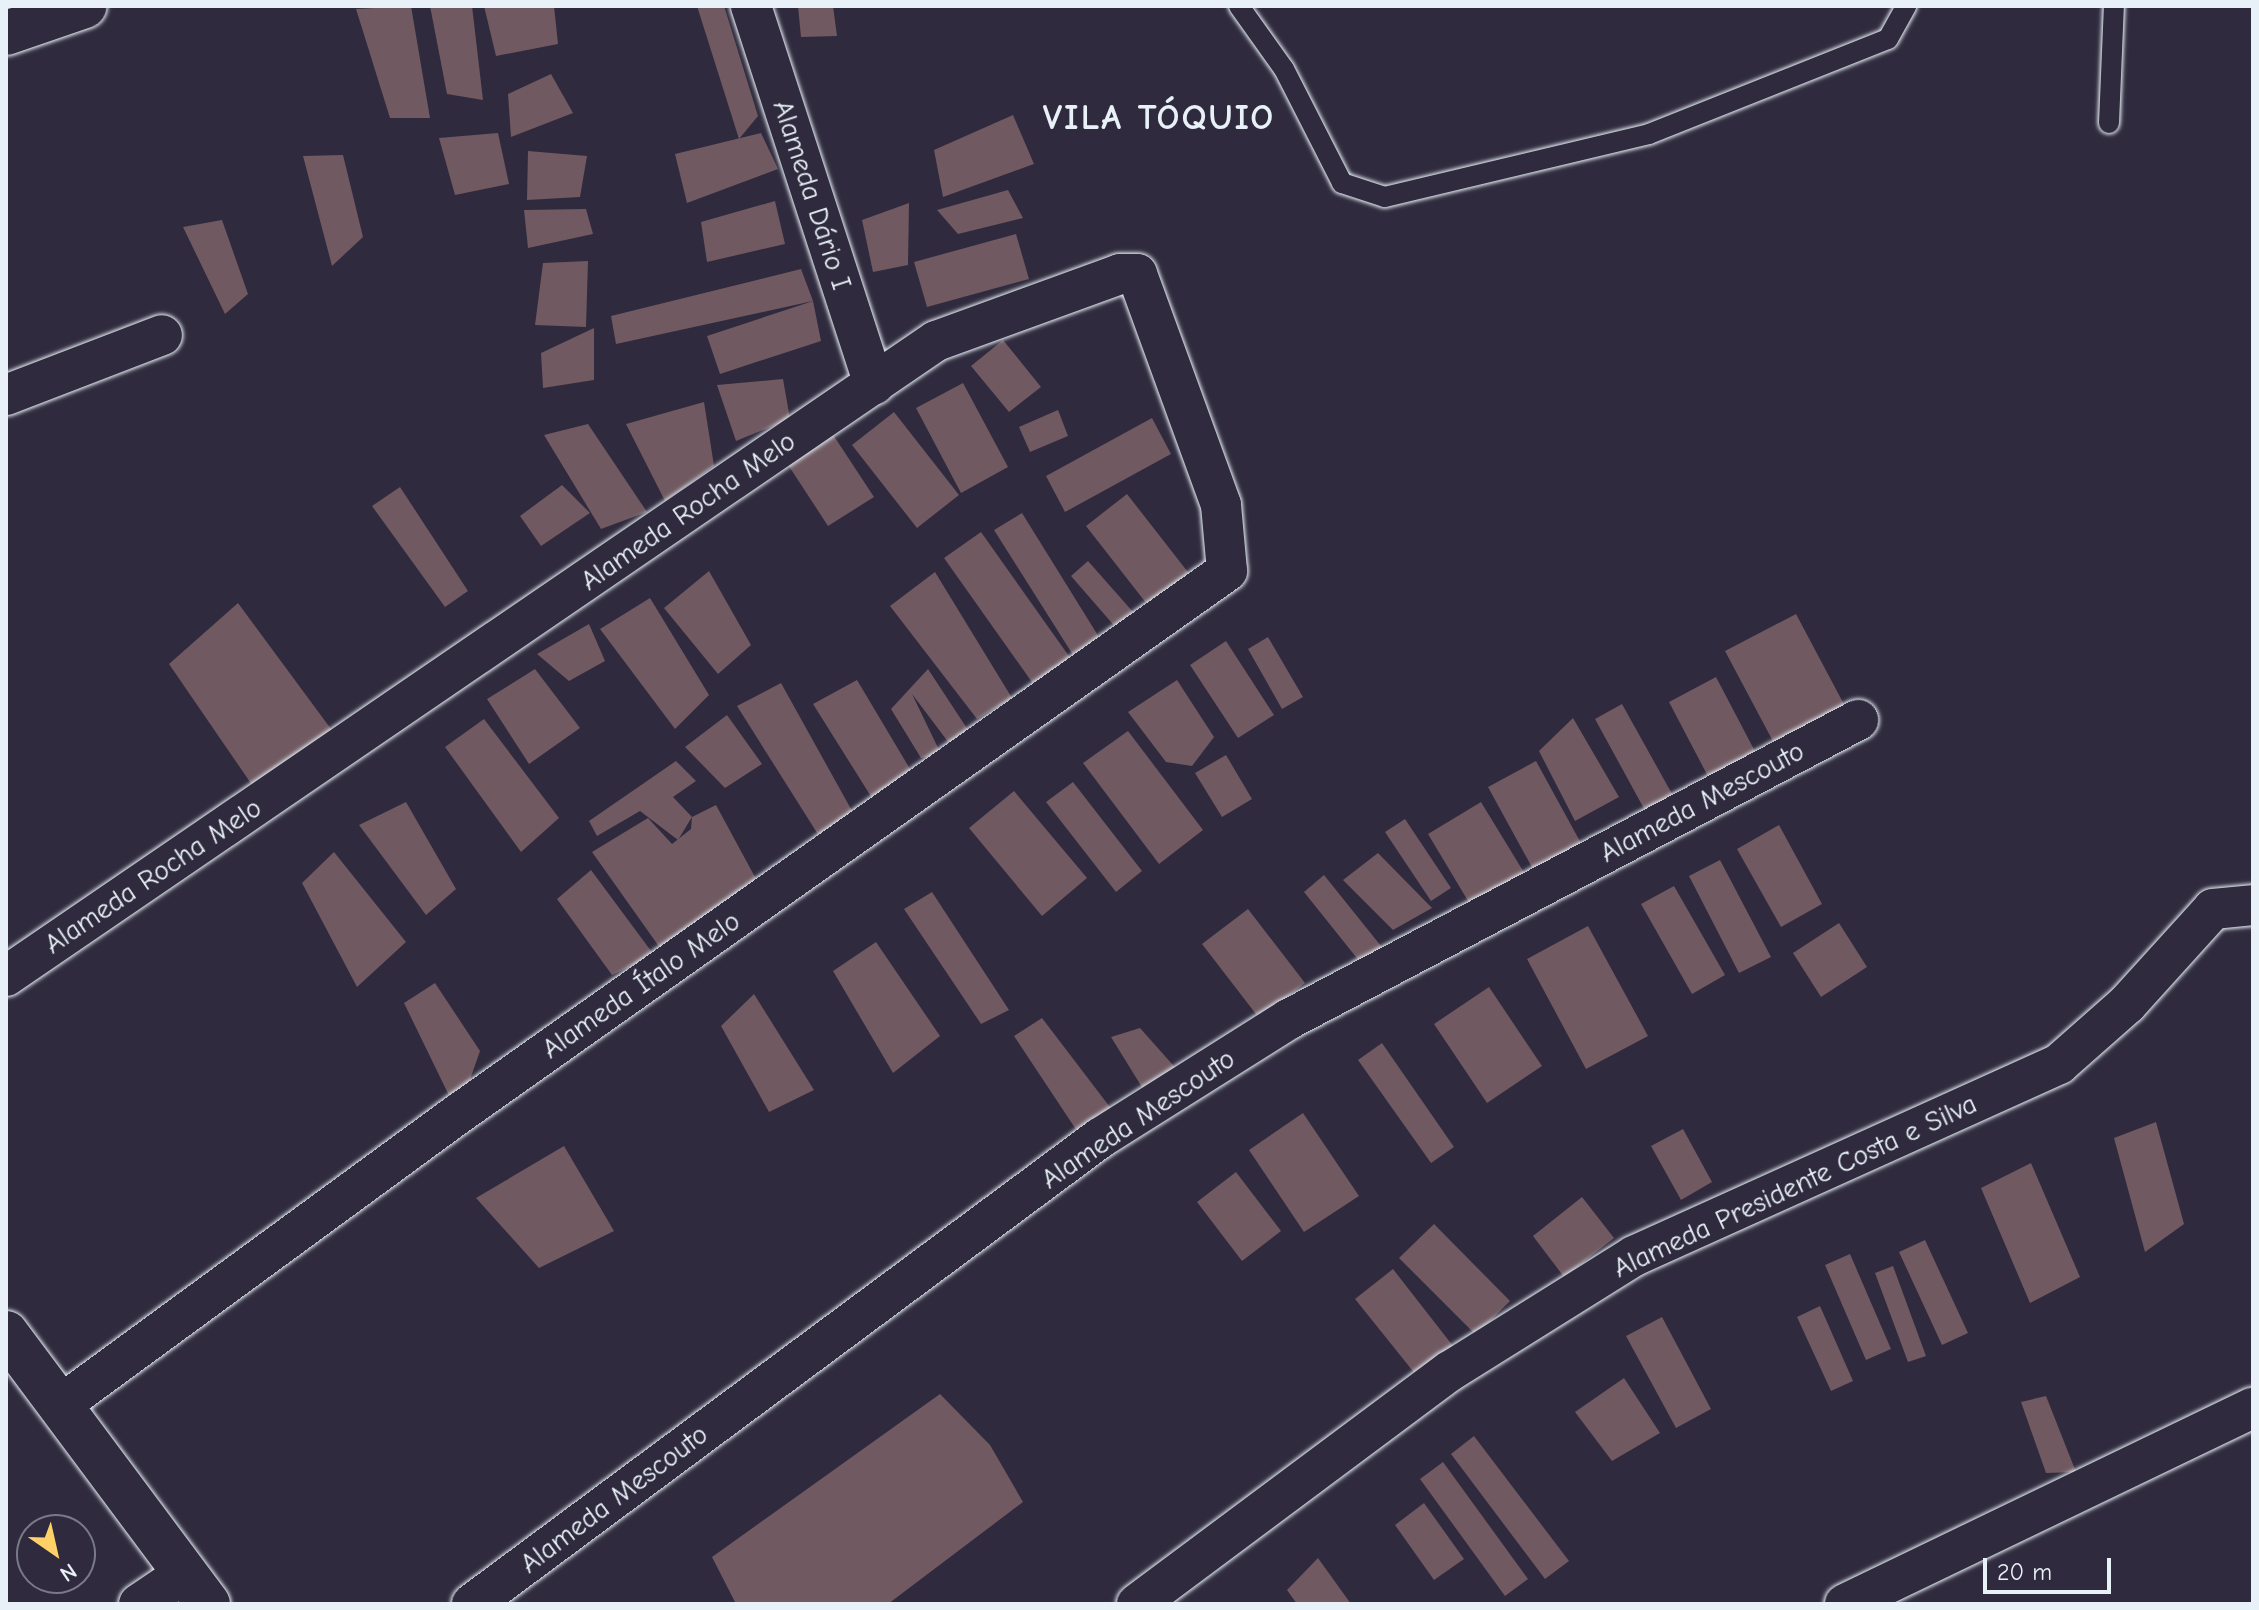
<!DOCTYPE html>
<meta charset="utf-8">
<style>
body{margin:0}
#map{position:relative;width:2259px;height:1610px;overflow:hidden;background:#2f2a3d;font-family:"Comic Neue",sans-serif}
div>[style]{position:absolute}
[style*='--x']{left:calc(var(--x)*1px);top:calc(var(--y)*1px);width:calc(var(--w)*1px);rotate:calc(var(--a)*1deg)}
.building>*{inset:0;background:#705961}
.roads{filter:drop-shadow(0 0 2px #e8f1f8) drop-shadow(0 0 2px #e8f1f8)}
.lane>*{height:20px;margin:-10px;padding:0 10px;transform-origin:10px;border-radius:10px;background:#2f2a3d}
.street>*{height:40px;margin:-20px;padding:0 20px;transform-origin:20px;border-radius:20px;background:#2f2a3d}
.secondary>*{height:44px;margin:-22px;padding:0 22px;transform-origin:22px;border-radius:22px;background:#2f2a3d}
span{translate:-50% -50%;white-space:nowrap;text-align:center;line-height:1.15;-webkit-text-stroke:6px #2f2a3d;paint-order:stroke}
.street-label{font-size:28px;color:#e8f1f8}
.district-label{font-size:36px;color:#e8f1f8;font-weight:700;letter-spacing:2px}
.frame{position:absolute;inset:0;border:8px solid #e8f1f8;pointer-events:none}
.north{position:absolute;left:16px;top:1514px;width:80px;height:80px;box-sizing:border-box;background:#2f2a3d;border:2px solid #797a88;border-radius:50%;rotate:146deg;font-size:22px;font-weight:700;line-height:32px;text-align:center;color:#e8f1f8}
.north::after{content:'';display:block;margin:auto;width:28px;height:36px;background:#ffd166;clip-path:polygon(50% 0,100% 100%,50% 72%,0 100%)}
.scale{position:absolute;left:1983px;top:1558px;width:128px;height:36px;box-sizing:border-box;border:4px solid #e8f1f8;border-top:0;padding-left:10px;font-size:24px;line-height:28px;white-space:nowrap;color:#e8f1f8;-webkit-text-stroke:6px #2f2a3d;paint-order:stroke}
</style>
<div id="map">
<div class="building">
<i style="clip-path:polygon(411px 6px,430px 118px,390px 118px,356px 9px)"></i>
<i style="clip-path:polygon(430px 6px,472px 6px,483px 100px,447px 94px)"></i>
<i style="clip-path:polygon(484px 6px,554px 6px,558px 44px,496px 56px)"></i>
<i style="clip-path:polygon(697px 6px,724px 6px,758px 116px,739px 139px)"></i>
<i style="clip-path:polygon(798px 6px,833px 6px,837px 36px,801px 37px)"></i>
<i style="clip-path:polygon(551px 74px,573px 113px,511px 137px,508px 94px)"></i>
<i style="clip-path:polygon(1013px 115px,1034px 164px,943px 197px,934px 150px)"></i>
<i style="clip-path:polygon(498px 133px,509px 184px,455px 195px,439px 138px)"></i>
<i style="clip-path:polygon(761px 133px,778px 169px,687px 203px,675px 154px)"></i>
<i style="clip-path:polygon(528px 151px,587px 156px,580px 197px,527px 200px)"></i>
<i style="clip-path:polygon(343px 155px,363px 237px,332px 266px,303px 156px)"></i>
<i style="clip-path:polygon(1008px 190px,1023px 218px,958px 234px,937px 210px)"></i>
<i style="clip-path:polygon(775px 201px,785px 244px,707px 262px,701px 222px)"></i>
<i style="clip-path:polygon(909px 203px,908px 265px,873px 272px,862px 220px)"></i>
<i style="clip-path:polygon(586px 209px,593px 234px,528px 248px,524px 210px)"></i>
<i style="clip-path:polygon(222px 220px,248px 294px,225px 314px,183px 227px)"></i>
<i style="clip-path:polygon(1016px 234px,1029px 279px,927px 307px,914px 262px)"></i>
<i style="clip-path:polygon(588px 261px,586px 327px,535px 325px,543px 263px)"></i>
<i style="clip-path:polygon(801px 269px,813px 301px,616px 344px,611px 316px)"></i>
<i style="clip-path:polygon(813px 301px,821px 341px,720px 374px,707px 336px)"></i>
<i style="clip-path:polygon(594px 328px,594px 380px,543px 388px,541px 353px)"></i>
<i style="clip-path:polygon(1003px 340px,1041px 387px,1009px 412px,971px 366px)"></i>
<i style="clip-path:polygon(783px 379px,790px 419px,736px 441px,717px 385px)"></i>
<i style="clip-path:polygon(963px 383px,1008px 467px,961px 493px,916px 408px)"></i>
<i style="clip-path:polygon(704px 402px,714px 466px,665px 501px,626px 424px)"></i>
<i style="clip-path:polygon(1058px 410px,1068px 436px,1030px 452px,1019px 427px)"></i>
<i style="clip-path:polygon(894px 412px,959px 495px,917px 528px,852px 445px)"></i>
<i style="clip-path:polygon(1152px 418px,1171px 454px,1065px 512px,1046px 476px)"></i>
<i style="clip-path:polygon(588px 424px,647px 512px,601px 529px,544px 435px)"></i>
<i style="clip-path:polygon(826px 424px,874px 497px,828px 526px,781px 454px)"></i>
<i style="clip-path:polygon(562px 485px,590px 513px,541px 546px,520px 516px)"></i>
<i style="clip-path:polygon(400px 487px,468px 591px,445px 607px,372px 506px)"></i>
<i style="clip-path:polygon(1127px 494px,1191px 576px,1150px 608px,1086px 526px)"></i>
<i style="clip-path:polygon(1022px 513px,1107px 650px,1080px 666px,994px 530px)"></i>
<i style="clip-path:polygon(981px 532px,1071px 659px,1034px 685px,944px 558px)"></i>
<i style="clip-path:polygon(1088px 561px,1141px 621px,1124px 637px,1071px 576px)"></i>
<i style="clip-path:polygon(709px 571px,751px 645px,718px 674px,664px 608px)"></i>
<i style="clip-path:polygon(935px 572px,1012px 698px,977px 719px,890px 606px)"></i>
<i style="clip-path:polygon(650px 598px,709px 695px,675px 729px,600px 629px)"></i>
<i style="clip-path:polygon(238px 603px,345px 748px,263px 801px,169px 664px)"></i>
<i style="clip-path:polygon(1796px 614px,1847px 710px,1776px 747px,1725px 651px)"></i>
<i style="clip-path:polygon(589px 624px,605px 661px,569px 681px,537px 654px)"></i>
<i style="clip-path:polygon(1268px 637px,1303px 697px,1282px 709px,1248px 649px)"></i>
<i style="clip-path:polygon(1226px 641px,1274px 715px,1238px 738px,1190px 665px)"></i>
<i style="clip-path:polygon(535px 669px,580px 728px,529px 764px,487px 699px)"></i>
<i style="clip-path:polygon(928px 669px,972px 736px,955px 751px,912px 694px,941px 754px,921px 758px,891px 709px)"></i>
<i style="clip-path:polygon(1716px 677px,1759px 759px,1712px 784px,1669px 702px)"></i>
<i style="clip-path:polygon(857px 680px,916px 779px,877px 806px,813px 704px)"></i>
<i style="clip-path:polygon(1177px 680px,1214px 737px,1192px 766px,1166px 762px,1128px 712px)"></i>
<i style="clip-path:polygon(781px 683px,856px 818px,819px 836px,737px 706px)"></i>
<i style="clip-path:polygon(1622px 704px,1676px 801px,1648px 816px,1595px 719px)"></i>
<i style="clip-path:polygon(727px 715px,762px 764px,725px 788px,685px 747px)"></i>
<i style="clip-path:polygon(1573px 718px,1619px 797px,1575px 821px,1539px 751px)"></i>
<i style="clip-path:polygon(484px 719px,559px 818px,521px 852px,445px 747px)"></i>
<i style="clip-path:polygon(1128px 731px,1203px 830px,1159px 864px,1083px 763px)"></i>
<i style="clip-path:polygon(1226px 755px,1252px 799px,1222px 817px,1195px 773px)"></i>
<i style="clip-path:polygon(676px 761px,696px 781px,673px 797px,692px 817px,678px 840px,640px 811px,597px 836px,589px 821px)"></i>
<i style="clip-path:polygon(1536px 761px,1582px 845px,1534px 871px,1488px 787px)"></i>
<i style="clip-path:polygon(1073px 782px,1142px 871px,1116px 892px,1046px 802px)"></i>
<i style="clip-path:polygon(1014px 791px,1087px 878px,1042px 916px,969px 828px)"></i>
<i style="clip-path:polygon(406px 802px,456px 889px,426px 915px,359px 825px)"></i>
<i style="clip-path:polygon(1481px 802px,1528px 879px,1474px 911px,1428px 834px)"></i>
<i style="clip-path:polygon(716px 805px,762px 890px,665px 955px,592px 852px,648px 818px,672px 844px,691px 829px,692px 817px)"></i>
<i style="clip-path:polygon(1405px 819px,1451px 888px,1431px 901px,1385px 832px)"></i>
<i style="clip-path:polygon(1779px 825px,1822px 904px,1781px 927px,1737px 849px)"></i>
<i style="clip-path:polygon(334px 852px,406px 942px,357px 987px,302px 883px)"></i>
<i style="clip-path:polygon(1378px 853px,1432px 908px,1393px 930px,1343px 880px)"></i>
<i style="clip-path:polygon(1720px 860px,1771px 957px,1739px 973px,1689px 876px)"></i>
<i style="clip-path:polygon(591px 870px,654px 955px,612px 975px,557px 899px)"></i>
<i style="clip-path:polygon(1324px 875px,1385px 951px,1364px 967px,1304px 892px)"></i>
<i style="clip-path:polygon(1674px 886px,1725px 975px,1692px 994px,1641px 904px)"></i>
<i style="clip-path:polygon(932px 892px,1009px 1010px,981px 1024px,904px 909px)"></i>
<i style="clip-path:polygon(1248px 909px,1305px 983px,1259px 1018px,1202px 944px)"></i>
<i style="clip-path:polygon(1839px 923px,1867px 967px,1821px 997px,1793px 953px)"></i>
<i style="clip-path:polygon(1588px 926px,1648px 1036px,1586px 1069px,1527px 959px)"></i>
<i style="clip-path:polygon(876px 942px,940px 1036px,893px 1073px,833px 971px)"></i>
<i style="clip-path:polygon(435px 983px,480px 1051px,458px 1114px,404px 1003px)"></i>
<i style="clip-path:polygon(1489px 987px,1542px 1066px,1487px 1103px,1434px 1024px)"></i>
<i style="clip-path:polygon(754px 994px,814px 1090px,769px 1112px,721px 1026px)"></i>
<i style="clip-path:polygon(1042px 1018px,1119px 1119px,1079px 1134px,1014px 1036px)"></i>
<i style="clip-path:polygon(1140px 1028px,1180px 1073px,1148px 1097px,1111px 1037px)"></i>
<i style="clip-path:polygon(1382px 1043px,1454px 1147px,1431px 1163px,1358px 1060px)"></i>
<i style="clip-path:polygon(1303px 1113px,1359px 1196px,1304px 1232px,1249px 1150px)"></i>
<i style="clip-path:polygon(2156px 1122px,2184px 1224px,2145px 1252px,2114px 1138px)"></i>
<i style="clip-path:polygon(1683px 1129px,1712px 1182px,1681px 1200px,1651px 1146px)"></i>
<i style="clip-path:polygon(564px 1146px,614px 1231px,539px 1268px,476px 1198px)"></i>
<i style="clip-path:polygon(2031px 1163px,2080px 1277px,2030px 1303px,1981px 1188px)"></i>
<i style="clip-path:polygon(1236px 1172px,1281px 1231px,1242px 1261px,1197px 1202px)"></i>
<i style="clip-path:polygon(1582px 1197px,1614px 1238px,1564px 1277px,1533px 1236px)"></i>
<i style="clip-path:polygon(1434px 1224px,1510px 1301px,1476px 1335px,1399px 1258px)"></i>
<i style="clip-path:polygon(1925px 1240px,1968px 1333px,1942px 1345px,1899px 1252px)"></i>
<i style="clip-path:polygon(1850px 1254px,1891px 1349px,1866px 1360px,1825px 1265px)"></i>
<i style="clip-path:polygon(1893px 1266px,1926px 1356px,1908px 1362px,1875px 1273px)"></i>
<i style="clip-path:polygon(1393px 1269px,1453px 1346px,1416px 1375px,1355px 1299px)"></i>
<i style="clip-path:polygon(1820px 1306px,1853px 1381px,1831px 1391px,1797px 1317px)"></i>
<i style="clip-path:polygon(1662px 1317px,1711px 1409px,1676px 1428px,1626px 1336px)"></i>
<i style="clip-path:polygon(1624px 1378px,1660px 1433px,1612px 1461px,1575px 1412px)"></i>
<i style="clip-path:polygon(940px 1394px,990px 1445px,1023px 1502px,888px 1604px,736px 1604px,712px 1557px)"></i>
<i style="clip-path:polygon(2046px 1396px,2076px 1472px,2046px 1473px,2021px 1402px)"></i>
<i style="clip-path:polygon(1474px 1436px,1569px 1561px,1545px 1579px,1451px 1454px)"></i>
<i style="clip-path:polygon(1443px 1462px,1528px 1579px,1505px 1596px,1420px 1479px)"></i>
<i style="clip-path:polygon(1424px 1503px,1464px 1559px,1434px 1580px,1395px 1525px)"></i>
<i style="clip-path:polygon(1318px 1558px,1351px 1604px,1297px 1604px,1287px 1590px)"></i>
</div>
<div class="roads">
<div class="lane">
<i style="--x:1239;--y:6;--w:77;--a:54.5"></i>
<i style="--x:1284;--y:69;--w:128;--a:63"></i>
<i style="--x:1342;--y:183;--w:45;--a:18"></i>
<i style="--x:1385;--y:197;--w:271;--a:-13.4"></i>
<i style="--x:1649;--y:134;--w:257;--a:-21.7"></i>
<i style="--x:1888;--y:39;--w:38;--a:-61"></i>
<i style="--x:2109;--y:123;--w:117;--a:-87.6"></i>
</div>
<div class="street">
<i style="--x:751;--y:6;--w:398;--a:72"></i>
<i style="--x:6;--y:395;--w:167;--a:-21"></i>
<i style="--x:6;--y:976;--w:1126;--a:-34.33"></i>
<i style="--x:936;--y:341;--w:196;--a:-20"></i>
<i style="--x:1120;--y:274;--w:17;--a:0"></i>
<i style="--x:1137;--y:274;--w:246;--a:70"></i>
<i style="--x:1221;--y:505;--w:66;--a:84.8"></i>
<i style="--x:1227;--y:571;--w:941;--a:144.77"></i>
<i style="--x:458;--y:1114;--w:493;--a:143.8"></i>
<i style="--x:139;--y:1604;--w:55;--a:-34"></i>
<i style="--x:472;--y:1604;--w:782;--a:-36.58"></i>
<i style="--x:1100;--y:1138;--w:223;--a:-32.2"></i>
<i style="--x:1289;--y:1019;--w:643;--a:-27.72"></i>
<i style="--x:1137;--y:1604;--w:390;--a:-36.7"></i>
<i style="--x:1450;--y:1371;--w:217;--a:-32"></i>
<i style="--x:1634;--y:1256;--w:466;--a:-24.3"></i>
<i style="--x:2059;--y:1064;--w:91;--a:-41.4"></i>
<i style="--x:2127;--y:1004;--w:128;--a:-47.8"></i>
<i style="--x:2213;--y:909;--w:40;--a:-5.7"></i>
<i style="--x:1845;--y:1604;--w:453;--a:-25.7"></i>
</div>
<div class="secondary">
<i style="--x:6;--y:33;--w:83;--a:-18.9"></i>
<i style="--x:6;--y:1333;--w:338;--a:53.3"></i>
</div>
</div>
<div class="street-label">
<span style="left:812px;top:195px;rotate:72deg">Alameda Dário I</span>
<span style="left:688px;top:511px;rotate:-35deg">Alameda Rocha Melo</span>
<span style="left:1702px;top:802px;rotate:-28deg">Alameda Mescouto</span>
<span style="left:153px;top:876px;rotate:-34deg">Alameda Rocha Melo</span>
<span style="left:641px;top:985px;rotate:-35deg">Alameda Ítalo Melo</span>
<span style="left:1138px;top:1119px;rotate:-34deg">Alameda Mescouto</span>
<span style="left:1795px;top:1186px;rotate:-25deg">Alameda Presidente Costa e Silva</span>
<span style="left:614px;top:1499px;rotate:-37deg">Alameda Mescouto</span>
</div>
<div class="district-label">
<span style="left:1159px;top:118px">VILA TÓQUIO</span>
</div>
<div class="frame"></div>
<div class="north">N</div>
<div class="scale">20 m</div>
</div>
